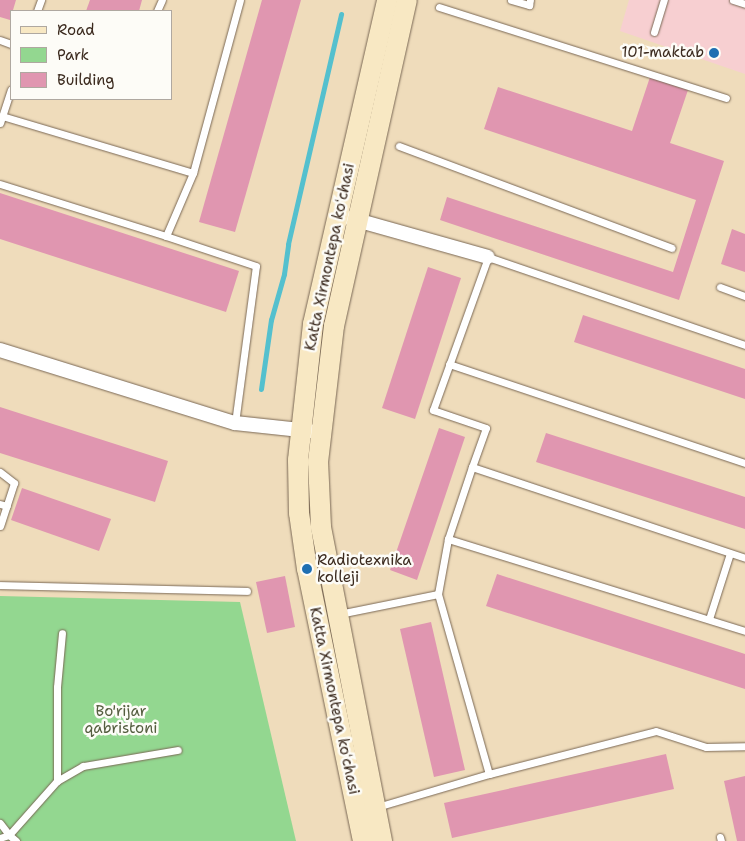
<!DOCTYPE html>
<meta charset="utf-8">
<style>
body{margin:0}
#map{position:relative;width:745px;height:841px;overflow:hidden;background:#efdcbb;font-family:"Shantell Sans",sans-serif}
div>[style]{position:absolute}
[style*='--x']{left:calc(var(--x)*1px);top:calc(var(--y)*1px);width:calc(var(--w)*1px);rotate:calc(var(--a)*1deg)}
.built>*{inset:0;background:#f7cfd1}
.green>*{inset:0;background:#93d790}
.stream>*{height:5px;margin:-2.5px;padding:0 2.5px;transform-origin:2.5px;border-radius:2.5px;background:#54c0ce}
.building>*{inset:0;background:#e096b0}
.roads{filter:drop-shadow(0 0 1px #7a6855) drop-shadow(0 0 1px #7a6855)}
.service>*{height:7px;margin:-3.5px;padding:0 3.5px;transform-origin:3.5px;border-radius:3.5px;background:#fff}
.minor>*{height:14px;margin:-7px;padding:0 7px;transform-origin:7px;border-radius:7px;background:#fff}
.secondary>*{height:20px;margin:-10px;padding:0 10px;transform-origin:10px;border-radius:10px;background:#f8e8c3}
.dots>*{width:14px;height:14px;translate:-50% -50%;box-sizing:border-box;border:2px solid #fdfcf7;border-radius:50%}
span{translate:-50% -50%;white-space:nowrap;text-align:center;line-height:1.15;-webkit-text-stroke:5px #fdfcf7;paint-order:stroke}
.poi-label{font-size:15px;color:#3b2a1e}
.right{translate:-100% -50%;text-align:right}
.left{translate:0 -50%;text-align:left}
.street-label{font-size:15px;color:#3b2a1e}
.park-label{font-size:15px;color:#555e40}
.legend{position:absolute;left:10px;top:10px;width:162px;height:90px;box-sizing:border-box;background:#fdfcf7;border:1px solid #afa8a0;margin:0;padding:6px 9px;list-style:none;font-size:15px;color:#3b2a1e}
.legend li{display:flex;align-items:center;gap:10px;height:25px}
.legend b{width:25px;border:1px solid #afa8a0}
</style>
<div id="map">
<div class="built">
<i style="clip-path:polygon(629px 0,745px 0,745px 74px,620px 31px)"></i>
</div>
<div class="green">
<i style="clip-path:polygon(0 596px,240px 602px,296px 841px,0 841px)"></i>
</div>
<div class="stream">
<i style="--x:261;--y:389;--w:70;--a:-81.8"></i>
<i style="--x:271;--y:320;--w:48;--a:-74.2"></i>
<i style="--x:284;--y:274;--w:30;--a:-82"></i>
<i style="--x:288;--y:244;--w:236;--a:-77"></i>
</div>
<div class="building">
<i style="clip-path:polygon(0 0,16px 0,10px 20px,0 17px)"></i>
<i style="clip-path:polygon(90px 0,142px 0,139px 11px,86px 11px)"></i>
<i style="clip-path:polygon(262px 0,301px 0,235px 232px,199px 222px)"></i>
<i style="clip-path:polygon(650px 77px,688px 90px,670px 143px,724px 161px,679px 300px,440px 220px,447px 197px,673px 272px,696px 200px,484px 129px,498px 87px,632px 131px)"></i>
<i style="clip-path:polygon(0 193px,239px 271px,226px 312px,0 239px)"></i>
<i style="clip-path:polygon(732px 229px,745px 234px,745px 272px,721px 264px)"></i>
<i style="clip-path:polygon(428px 267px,461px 278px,415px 419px,382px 408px)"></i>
<i style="clip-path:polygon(583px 315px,745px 369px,745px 399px,574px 342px)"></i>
<i style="clip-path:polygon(0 407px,168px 461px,155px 502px,0 453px)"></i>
<i style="clip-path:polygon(439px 428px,465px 437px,417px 580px,390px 570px)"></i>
<i style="clip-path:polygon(546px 433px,745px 497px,745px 529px,536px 462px)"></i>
<i style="clip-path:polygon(22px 488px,111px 519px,99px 551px,11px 520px)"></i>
<i style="clip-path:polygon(497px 574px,745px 654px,745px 689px,486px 606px)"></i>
<i style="clip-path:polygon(285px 576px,295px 627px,267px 633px,256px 582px)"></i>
<i style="clip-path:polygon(431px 622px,465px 770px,434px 777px,400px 629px)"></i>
<i style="clip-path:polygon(666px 754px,674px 789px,452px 838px,444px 803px)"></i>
<i style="clip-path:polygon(745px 776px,745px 841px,737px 841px,724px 781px)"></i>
</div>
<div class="roads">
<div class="service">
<i style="--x:511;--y:0;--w:19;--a:16"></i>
<i style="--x:529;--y:5;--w:5;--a:-79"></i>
<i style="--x:733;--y:0;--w:13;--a:18"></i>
<i style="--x:439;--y:7;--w:301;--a:17.6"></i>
<i style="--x:37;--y:11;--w:12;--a:-70"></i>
<i style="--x:157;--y:11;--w:12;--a:-66"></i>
<i style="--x:654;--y:32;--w:34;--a:-73"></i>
<i style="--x:0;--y:40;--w:12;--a:20"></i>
<i style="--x:2;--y:116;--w:199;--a:16.6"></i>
<i style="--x:0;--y:123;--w:35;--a:-72"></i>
<i style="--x:399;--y:146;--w:291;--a:20.5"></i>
<i style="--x:0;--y:184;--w:174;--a:17.4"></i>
<i style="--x:720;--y:287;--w:27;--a:20"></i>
<i style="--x:449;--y:364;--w:312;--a:18.5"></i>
<i style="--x:235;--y:423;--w:158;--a:-82.4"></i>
<i style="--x:256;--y:266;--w:95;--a:-161.6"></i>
<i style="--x:166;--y:236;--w:69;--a:-66.8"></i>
<i style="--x:193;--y:173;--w:179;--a:-74.8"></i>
<i style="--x:472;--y:467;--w:41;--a:-70.3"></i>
<i style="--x:486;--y:428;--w:56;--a:-161.2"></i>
<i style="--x:433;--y:410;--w:163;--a:-70.2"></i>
<i style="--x:488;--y:257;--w:272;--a:18.9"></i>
<i style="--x:0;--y:472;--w:18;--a:38"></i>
<i style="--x:14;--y:483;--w:45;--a:108"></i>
<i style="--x:0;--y:504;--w:7;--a:16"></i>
<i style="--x:448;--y:539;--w:311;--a:17.2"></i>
<i style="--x:0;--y:585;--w:247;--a:1.4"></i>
<i style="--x:438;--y:594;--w:187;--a:74.2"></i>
<i style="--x:339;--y:614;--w:101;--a:-11.4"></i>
<i style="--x:438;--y:594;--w:56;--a:-79.7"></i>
<i style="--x:448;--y:539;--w:76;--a:-71.6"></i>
<i style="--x:472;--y:467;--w:288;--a:18.4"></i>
<i style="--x:709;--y:619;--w:69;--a:-72.3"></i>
<i style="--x:57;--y:781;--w:94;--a:-90"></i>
<i style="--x:57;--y:687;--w:54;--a:-84.7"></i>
<i style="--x:377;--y:807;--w:117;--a:-16.4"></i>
<i style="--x:489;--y:774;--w:172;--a:-14.4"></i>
<i style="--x:656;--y:731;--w:52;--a:17.7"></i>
<i style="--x:706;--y:747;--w:39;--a:-1"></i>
<i style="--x:0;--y:823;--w:15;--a:53"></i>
<i style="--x:9;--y:835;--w:9;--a:162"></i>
<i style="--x:720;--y:837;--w:4;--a:76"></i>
<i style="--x:16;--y:841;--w:9;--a:-139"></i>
<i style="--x:9;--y:835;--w:72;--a:-48.4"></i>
<i style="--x:57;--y:781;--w:30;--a:-30"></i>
<i style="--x:83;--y:766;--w:96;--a:-9.6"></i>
</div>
<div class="minor">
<i style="--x:349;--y:218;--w:144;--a:15.7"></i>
<i style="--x:0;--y:350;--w:246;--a:17.3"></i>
<i style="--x:235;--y:423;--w:75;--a:6.1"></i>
</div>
<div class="secondary">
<i style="--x:363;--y:841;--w:278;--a:-101.6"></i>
<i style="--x:307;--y:569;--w:57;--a:-98.1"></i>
<i style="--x:299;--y:513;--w:53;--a:-91.1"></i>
<i style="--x:298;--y:460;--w:137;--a:-83.7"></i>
<i style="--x:313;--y:324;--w:332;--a:-77.1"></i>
<i style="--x:382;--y:841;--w:320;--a:-101"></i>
<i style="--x:321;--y:527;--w:65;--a:-92.6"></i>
<i style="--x:318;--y:462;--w:137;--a:-83.3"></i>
<i style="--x:334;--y:326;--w:334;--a:-77.4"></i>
</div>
</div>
<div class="dots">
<i style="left:714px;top:53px;background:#1f6fb2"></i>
<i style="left:307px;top:569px;background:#1f6fb2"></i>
</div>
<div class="poi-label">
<span class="right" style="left:704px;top:53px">101-maktab</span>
<span class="left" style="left:317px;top:569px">Radiotexnika<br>kolleji</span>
</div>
<div class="street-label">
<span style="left:330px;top:257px;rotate:-78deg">Katta Xirmontepa koʻchasi</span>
<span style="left:334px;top:701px;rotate:78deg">Katta Xirmontepa koʻchasi</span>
</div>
<div class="park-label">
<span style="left:121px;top:720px">Bo'rijar<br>qabristoni</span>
</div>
<ul class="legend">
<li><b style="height:6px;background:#f8e8c3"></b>Road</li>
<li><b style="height:14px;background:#93d790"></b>Park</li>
<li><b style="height:14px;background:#e096b0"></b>Building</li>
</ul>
</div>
